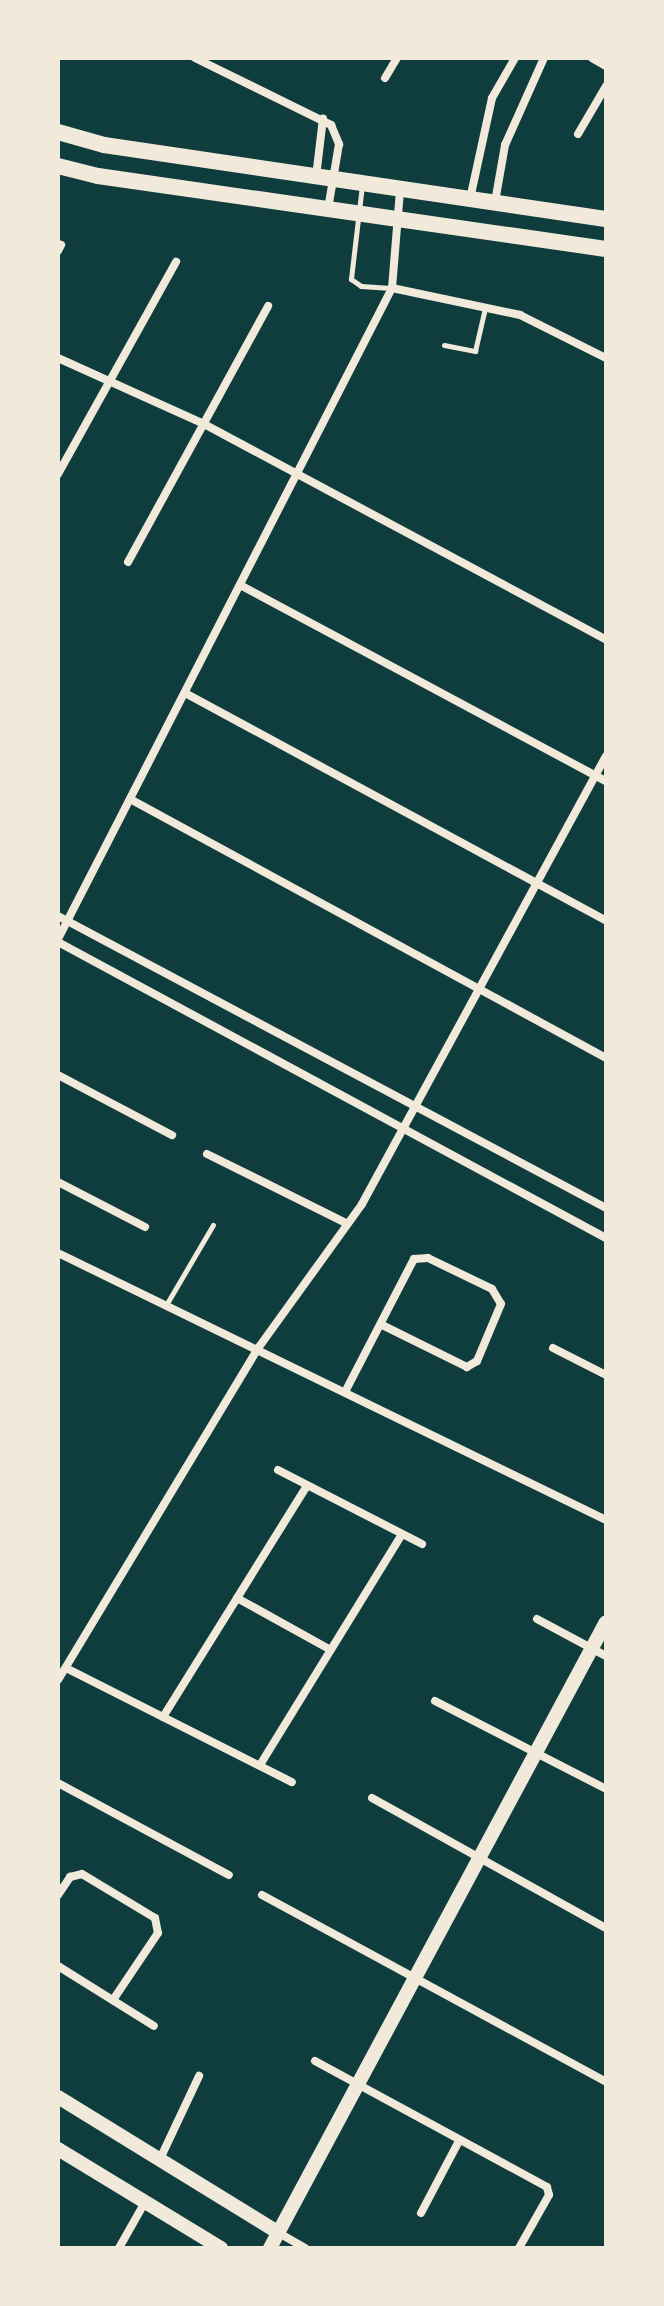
<!DOCTYPE html>
<style>
body{margin:0}
#map{position:relative;width:664px;height:2306px;overflow:hidden;background:#0f3d3e;font-family:"Roboto Condensed",sans-serif}
div>[style]{position:absolute}
[style*='--x']{left:calc(var(--x)*1px);top:calc(var(--y)*1px);width:calc(var(--w)*1px);rotate:calc(var(--a)*1deg)}
.service>*{height:5px;margin:-2.5px;padding:0 2.5px;transform-origin:2.5px;border-radius:2.5px;background:#f1e9da}
.minor>*{height:8px;margin:-4px;padding:0 4px;transform-origin:4px;border-radius:4px;background:#f1e9da}
.tertiary>*{height:14px;margin:-7px;padding:0 7px;transform-origin:7px;border-radius:7px;background:#f1e9da}
.secondary>*{height:16px;margin:-8px;padding:0 8px;transform-origin:8px;border-radius:8px;background:#f1e9da}
span{translate:-50% -50%;white-space:nowrap;text-align:center;line-height:1.15;-webkit-text-stroke:6px #f1e9da;paint-order:stroke}
.frame{position:absolute;inset:0;border:60px solid #f1e9da;pointer-events:none}
</style>
<div id="map">
<div class="service">
<i style="--x:362;--y:185;--w:95;--a:96.7"></i>
<i style="--x:351;--y:279;--w:12;--a:35"></i>
<i style="--x:361;--y:286;--w:30;--a:4"></i>
<i style="--x:444;--y:345;--w:32;--a:11"></i>
<i style="--x:475;--y:351;--w:44;--a:-76.9"></i>
<i style="--x:166;--y:1305;--w:93;--a:-59.6"></i>
</div>
<div class="minor">
<i style="--x:195;--y:58;--w:152;--a:26.2"></i>
<i style="--x:331;--y:125;--w:21;--a:67"></i>
<i style="--x:339;--y:144;--w:66;--a:99.6"></i>
<i style="--x:592;--y:58;--w:16;--a:30"></i>
<i style="--x:385;--y:78;--w:23;--a:-59"></i>
<i style="--x:578;--y:134;--w:56;--a:-59.7"></i>
<i style="--x:316;--y:177;--w:59;--a:-83.2"></i>
<i style="--x:470;--y:199;--w:103;--a:-77.7"></i>
<i style="--x:492;--y:98;--w:46;--a:-60.1"></i>
<i style="--x:495;--y:202;--w:58;--a:-80"></i>
<i style="--x:505;--y:145;--w:95;--a:-65.9"></i>
<i style="--x:58;--y:251;--w:7;--a:-63"></i>
<i style="--x:392;--y:288;--w:131;--a:11.9"></i>
<i style="--x:520;--y:315;--w:96;--a:26.6"></i>
<i style="--x:58;--y:358;--w:160;--a:24.3"></i>
<i style="--x:204;--y:424;--w:456;--a:28.2"></i>
<i style="--x:58;--y:474;--w:243;--a:-60.9"></i>
<i style="--x:128;--y:562;--w:292;--a:-61.3"></i>
<i style="--x:240;--y:585;--w:415;--a:28.2"></i>
<i style="--x:185;--y:693;--w:479;--a:28.4"></i>
<i style="--x:130;--y:799;--w:542;--a:28.55"></i>
<i style="--x:58;--y:916;--w:621;--a:28.05"></i>
<i style="--x:58;--y:939;--w:732;--a:-62.84"></i>
<i style="--x:392;--y:288;--w:98;--a:-85.3"></i>
<i style="--x:58;--y:942;--w:623;--a:28.38"></i>
<i style="--x:58;--y:1075;--w:129;--a:27.8"></i>
<i style="--x:207;--y:1154;--w:157;--a:26.4"></i>
<i style="--x:58;--y:1182;--w:98;--a:27.3"></i>
<i style="--x:58;--y:1253;--w:610;--a:25.98"></i>
<i style="--x:553;--y:1348;--w:59;--a:27"></i>
<i style="--x:345;--y:1392;--w:150;--a:-62.6"></i>
<i style="--x:414;--y:1259;--w:14;--a:-4"></i>
<i style="--x:428;--y:1258;--w:71;--a:25.8"></i>
<i style="--x:492;--y:1289;--w:17;--a:59"></i>
<i style="--x:501;--y:1304;--w:62;--a:112.8"></i>
<i style="--x:477;--y:1361;--w:12;--a:149"></i>
<i style="--x:467;--y:1367;--w:95;--a:-153.7"></i>
<i style="--x:278;--y:1470;--w:162;--a:27.2"></i>
<i style="--x:237;--y:1598;--w:107;--a:29"></i>
<i style="--x:537;--y:1619;--w:78;--a:28.2"></i>
<i style="--x:66;--y:1668;--w:253;--a:26.8"></i>
<i style="--x:58;--y:1680;--w:389;--a:-58.9"></i>
<i style="--x:259;--y:1347;--w:176;--a:-54.2"></i>
<i style="--x:362;--y:1204;--w:510;--a:-61.43"></i>
<i style="--x:435;--y:1701;--w:192;--a:27.2"></i>
<i style="--x:163;--y:1717;--w:272;--a:-58.1"></i>
<i style="--x:260;--y:1765;--w:269;--a:-58.4"></i>
<i style="--x:58;--y:1783;--w:194;--a:28.3"></i>
<i style="--x:372;--y:1798;--w:268;--a:29.1"></i>
<i style="--x:58;--y:1895;--w:22;--a:-56"></i>
<i style="--x:70;--y:1877;--w:12;--a:-14"></i>
<i style="--x:82;--y:1874;--w:85;--a:31.1"></i>
<i style="--x:155;--y:1918;--w:15;--a:79"></i>
<i style="--x:158;--y:1933;--w:81;--a:123.9"></i>
<i style="--x:262;--y:1895;--w:392;--a:28.5"></i>
<i style="--x:58;--y:1966;--w:113;--a:32"></i>
<i style="--x:315;--y:2061;--w:264;--a:28.5"></i>
<i style="--x:547;--y:2187;--w:8;--a:76"></i>
<i style="--x:549;--y:2195;--w:61;--a:119.5"></i>
<i style="--x:160;--y:2159;--w:92;--a:-64.8"></i>
<i style="--x:421;--y:2213;--w:81;--a:-62.2"></i>
<i style="--x:279;--y:2233;--w:30;--a:30"></i>
<i style="--x:119;--y:2248;--w:53;--a:-60.5"></i>
</div>
<div class="tertiary">
<i style="--x:58;--y:2097;--w:259;--a:31.6"></i>
<i style="--x:58;--y:2149;--w:191;--a:31.3"></i>
<i style="--x:270;--y:2248;--w:710;--a:-61.78"></i>
</div>
<div class="secondary">
<i style="--x:58;--y:132;--w:48;--a:15.8"></i>
<i style="--x:104;--y:145;--w:507;--a:8.39"></i>
<i style="--x:58;--y:166;--w:41;--a:14"></i>
<i style="--x:98;--y:176;--w:513;--a:8.18"></i>
</div>
<div class="frame"></div>
</div>
